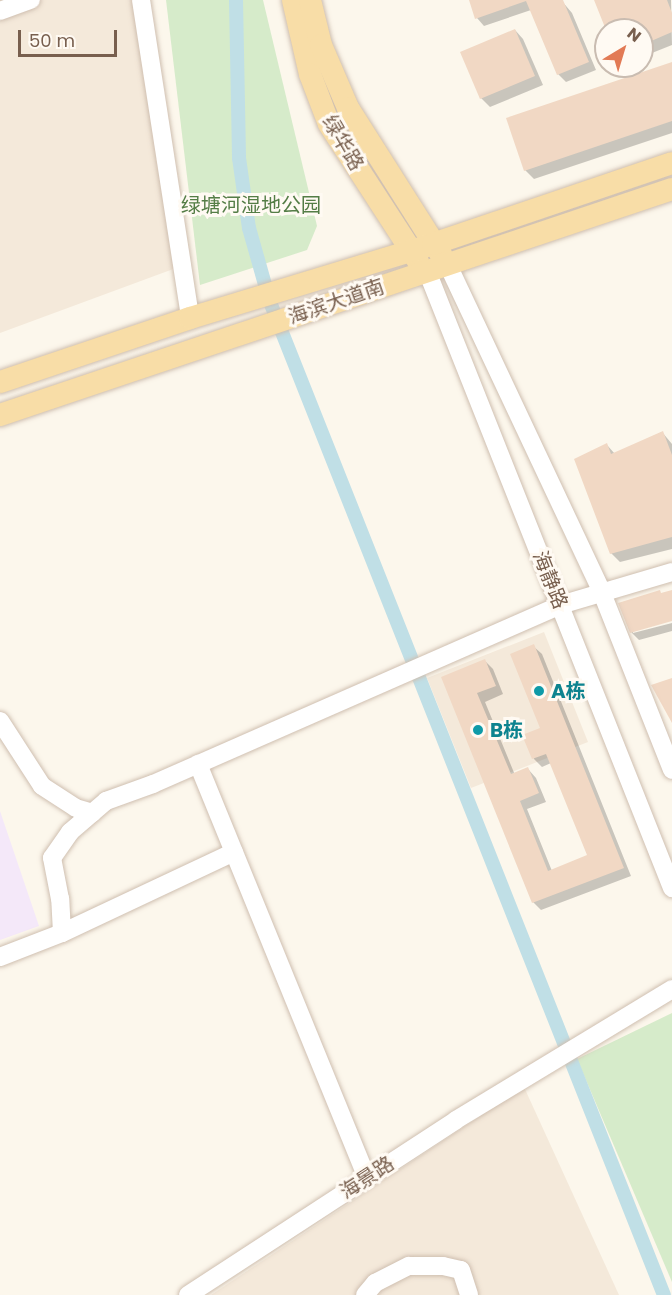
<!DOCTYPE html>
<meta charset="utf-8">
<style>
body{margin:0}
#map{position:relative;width:672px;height:1295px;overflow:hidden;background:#fcf7ec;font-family:Poppins,"Noto Sans SC",sans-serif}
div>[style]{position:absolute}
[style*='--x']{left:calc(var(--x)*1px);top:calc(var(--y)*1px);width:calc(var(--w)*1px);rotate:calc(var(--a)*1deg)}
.residential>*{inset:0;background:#f4e9da}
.education>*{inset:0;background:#f4e8f9}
.green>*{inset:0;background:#d6ebca}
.shadow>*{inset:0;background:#0003}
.canal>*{height:14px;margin:-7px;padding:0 7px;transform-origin:7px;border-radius:7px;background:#c0dfe6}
.building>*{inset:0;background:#f1d8c4}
.roads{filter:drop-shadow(0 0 2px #cfbfb0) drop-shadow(0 0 2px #cfbfb0)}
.minor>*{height:18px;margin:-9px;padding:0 9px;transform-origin:9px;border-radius:9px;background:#fff}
.major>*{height:22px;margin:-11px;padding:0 11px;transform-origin:11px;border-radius:11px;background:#f8dda7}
.dots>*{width:16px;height:16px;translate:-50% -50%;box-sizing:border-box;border:3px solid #fffaf3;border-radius:50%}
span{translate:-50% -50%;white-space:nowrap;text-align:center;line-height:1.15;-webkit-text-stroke:6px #fffaf3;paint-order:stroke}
.street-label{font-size:20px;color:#785f4e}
.park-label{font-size:20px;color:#547d46}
.culture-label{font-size:20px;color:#0d838f;font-weight:700}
.left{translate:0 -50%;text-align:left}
.north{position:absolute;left:594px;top:18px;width:60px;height:60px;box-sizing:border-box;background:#fffaf3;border:2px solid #c9bcb1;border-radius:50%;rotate:38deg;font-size:16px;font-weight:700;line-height:24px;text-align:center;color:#785f4e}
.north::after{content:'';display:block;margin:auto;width:21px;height:27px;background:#e27a55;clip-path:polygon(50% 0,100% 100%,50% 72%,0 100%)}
.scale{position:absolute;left:18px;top:30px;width:99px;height:27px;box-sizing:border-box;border:3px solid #785f4e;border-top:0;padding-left:8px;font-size:18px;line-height:21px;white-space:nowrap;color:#785f4e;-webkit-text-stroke:4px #fffaf3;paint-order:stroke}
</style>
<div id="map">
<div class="residential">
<i style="clip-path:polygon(0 0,133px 0,176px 268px,0 333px)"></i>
<i style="clip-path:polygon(544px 632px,588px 742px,471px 788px,427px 678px)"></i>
<i style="clip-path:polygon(524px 1087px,619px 1295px,211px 1295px)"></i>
</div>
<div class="education">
<i style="clip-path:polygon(0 811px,39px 926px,0 940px)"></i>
</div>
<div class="green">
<i style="clip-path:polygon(166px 0,263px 0,317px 226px,307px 250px,200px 285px)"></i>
<i style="clip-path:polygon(672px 1013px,672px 1282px,577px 1059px)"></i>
</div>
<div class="shadow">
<i style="clip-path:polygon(470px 0,561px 0,572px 13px,596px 70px,566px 82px,558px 74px,531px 10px,484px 26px,477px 18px)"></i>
<i style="clip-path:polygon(595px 0,671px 0,672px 45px,642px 57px,642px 30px,608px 30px)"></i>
<i style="clip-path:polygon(515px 30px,523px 39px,543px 85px,490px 107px,481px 98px)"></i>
<i style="clip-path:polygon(672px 63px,672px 133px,534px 179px,525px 170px)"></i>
<i style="clip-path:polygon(662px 432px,672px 444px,672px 549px,620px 562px,611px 553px,607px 445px,615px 454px)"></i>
<i style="clip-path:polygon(672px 592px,672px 620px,633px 630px,633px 633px,672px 623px,672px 631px,639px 640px,631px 632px)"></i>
<i style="clip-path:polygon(533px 646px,542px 654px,631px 876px,541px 910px,533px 902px,443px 678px,485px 661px,493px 669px,503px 694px,485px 702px,515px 775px,528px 769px,536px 778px,546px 802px,527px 809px,552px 871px,589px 856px,551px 763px,542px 767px,534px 759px,524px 736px,542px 729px)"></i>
</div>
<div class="canal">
<i style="--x:236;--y:0;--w:158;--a:88.9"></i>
<i style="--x:239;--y:158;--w:71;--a:81.9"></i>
<i style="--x:249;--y:228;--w:77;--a:74.2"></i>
<i style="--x:270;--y:302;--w:1068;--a:68.36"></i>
</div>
<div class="building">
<i style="clip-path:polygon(469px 0,563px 0,589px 62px,557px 75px,526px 1px,475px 19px)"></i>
<i style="clip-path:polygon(594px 0,667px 0,672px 13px,672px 32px,642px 45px,642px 30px,606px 30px)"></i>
<i style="clip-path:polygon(515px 29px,535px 76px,480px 99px,460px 52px)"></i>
<i style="clip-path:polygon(672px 62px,672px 121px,524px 171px,506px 118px)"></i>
<i style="clip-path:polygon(663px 431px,672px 455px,672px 537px,610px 554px,574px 459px,607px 443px,611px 454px)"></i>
<i style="clip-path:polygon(660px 590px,661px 593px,672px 590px,672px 621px,630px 633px,618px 603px)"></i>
<i style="clip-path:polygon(534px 644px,624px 868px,532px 903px,441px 677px,485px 659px,496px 686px,477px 693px,511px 774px,528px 767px,539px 793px,520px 801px,548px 871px,587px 855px,546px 754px,532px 759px,522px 735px,540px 728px,510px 654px)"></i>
<i style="clip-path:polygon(672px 678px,672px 723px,651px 685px)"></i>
</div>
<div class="roads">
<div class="minor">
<i style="--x:141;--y:0;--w:322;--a:81.2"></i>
<i style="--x:0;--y:11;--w:33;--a:-20"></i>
<i style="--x:448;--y:265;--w:362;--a:64.8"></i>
<i style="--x:602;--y:593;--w:190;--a:68.4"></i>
<i style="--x:427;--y:271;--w:664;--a:68.34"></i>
<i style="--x:0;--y:721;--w:77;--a:57.1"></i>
<i style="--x:42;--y:786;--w:40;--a:32.9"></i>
<i style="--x:76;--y:808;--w:17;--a:17"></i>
<i style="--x:198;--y:764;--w:447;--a:67.8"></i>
<i style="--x:62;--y:933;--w:34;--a:-93"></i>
<i style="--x:60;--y:899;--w:42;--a:-101"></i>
<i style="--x:52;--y:858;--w:32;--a:-55"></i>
<i style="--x:70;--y:832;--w:48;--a:-40.7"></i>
<i style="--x:106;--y:801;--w:50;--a:-19.9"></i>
<i style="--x:153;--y:784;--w:445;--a:-23.7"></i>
<i style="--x:560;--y:605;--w:117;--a:-16.4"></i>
<i style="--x:0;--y:957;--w:66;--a:-21.2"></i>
<i style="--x:62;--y:933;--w:190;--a:-25.2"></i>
<i style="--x:188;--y:1295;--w:320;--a:-33.1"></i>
<i style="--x:456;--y:1120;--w:253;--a:-31.2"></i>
<i style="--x:365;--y:1295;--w:16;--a:-50"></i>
<i style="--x:375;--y:1283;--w:38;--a:-27"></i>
<i style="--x:409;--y:1266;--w:34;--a:0"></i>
<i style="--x:443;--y:1266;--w:18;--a:13"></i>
<i style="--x:461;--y:1270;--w:26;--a:72"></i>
</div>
<div class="major">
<i style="--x:293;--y:0;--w:76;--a:77.1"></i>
<i style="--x:310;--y:74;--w:53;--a:69.2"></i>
<i style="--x:329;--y:124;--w:163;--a:57"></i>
<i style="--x:310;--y:0;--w:46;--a:76.3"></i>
<i style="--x:321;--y:45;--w:69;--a:66.8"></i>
<i style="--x:348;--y:108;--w:175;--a:57.6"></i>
<i style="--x:0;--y:382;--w:200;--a:-18.6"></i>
<i style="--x:190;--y:318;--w:254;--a:-16.9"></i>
<i style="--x:433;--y:244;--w:252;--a:-18.7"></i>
<i style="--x:0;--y:415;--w:709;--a:-18.59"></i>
</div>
</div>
<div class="dots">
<i style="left:539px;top:691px;background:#0f9aa8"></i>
<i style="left:478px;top:730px;background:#0f9aa8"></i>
</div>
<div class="street-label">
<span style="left:343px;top:143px;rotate:60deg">绿华路</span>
<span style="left:336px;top:302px;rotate:-19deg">海滨大道南</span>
<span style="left:550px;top:580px;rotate:68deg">海静路</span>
<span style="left:367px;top:1178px;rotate:-33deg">海景路</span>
</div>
<div class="park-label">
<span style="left:251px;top:205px">绿塘河湿地公园</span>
</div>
<div class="culture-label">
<span class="left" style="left:551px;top:691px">A栋</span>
<span class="left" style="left:490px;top:730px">B栋</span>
</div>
<div class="north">N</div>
<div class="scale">50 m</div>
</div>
